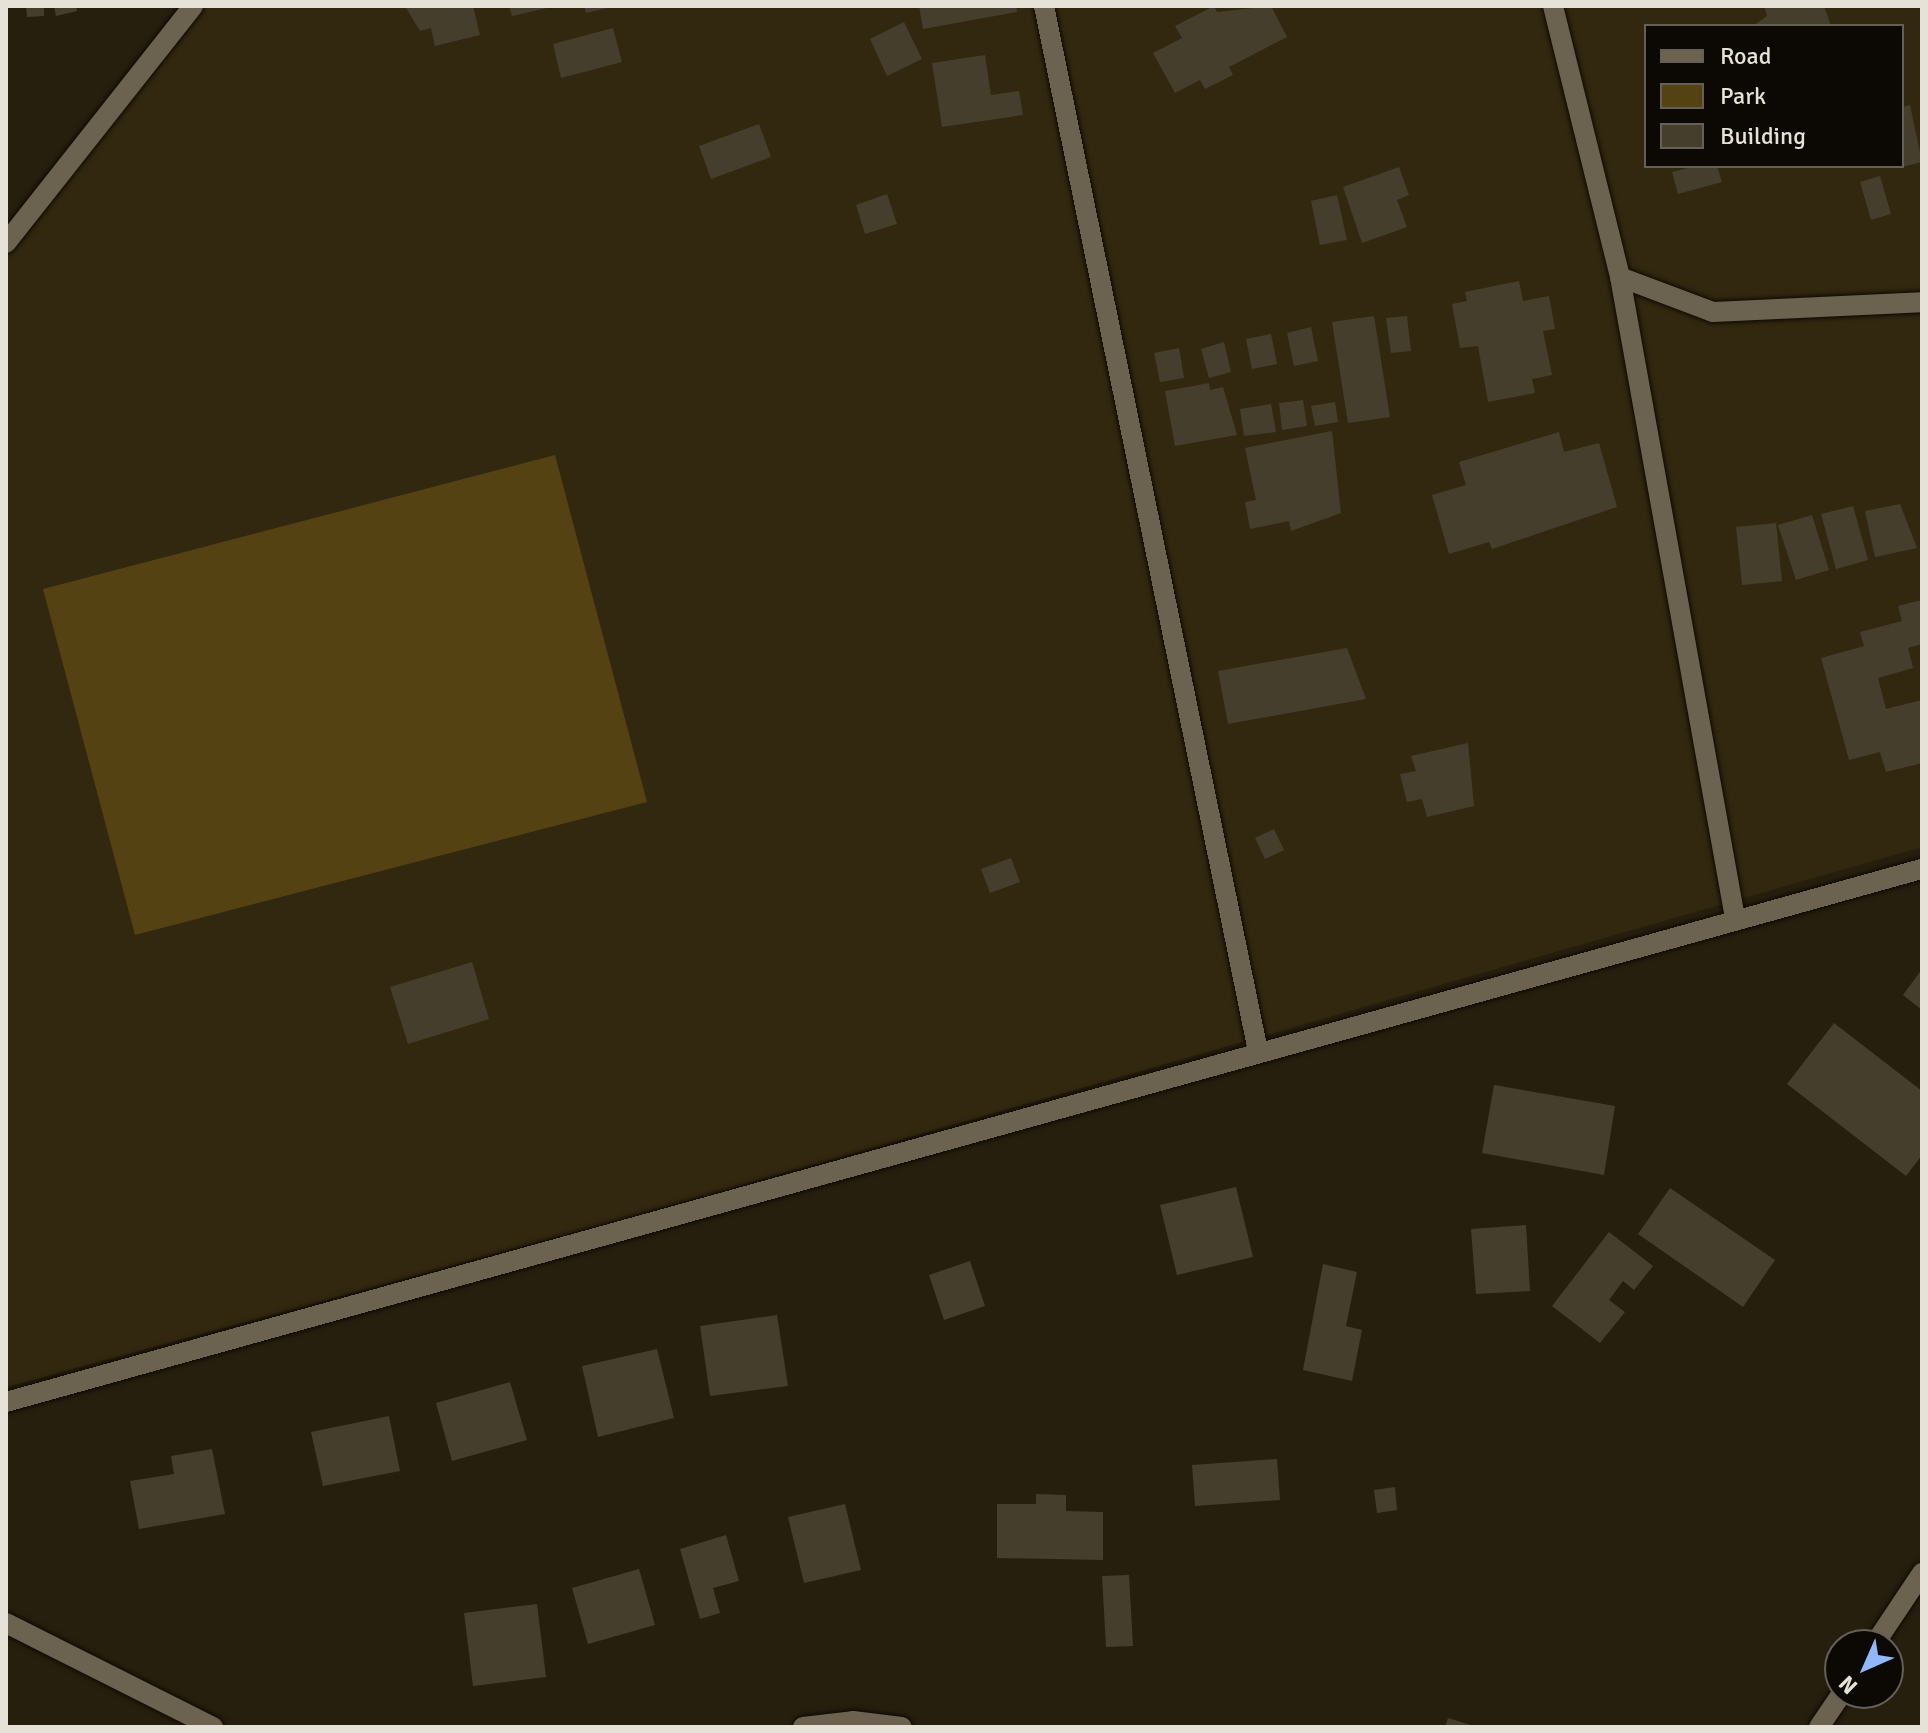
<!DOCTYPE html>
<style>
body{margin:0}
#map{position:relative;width:1928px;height:1733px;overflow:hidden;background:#261f0e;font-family:Signika,sans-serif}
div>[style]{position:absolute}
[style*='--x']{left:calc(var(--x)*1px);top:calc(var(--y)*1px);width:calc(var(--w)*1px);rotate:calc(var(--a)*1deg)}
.built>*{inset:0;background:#322810}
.green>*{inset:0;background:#554213}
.building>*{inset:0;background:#463e2c}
.roads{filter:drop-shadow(0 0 2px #0f0900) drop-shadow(0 0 2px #0f0900)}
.minor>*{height:20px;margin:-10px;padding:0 10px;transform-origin:10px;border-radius:10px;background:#6b624f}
span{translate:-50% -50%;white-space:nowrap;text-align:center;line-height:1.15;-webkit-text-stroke:6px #0c0904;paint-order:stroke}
.frame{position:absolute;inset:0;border:8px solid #e7e2d7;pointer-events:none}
.legend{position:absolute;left:1644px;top:24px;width:260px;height:144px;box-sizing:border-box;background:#0c0904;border:2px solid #646058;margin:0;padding:10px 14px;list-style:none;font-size:24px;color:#e7e2d7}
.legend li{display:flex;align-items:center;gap:16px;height:40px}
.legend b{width:40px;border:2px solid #646058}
.north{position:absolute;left:1824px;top:1629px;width:80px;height:80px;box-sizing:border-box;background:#0c0904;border:2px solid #646058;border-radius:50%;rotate:225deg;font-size:22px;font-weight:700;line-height:32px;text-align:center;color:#e7e2d7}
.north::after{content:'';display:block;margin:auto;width:28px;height:36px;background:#91b8fd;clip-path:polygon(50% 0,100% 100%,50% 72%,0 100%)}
</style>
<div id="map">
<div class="built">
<i style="clip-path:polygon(evenodd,200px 6px,1922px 6px,1922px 847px,607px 1224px,6px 1387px,6px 238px,200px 6px,1646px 26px,1902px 26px,1902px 166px,1646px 166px,1646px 26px)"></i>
</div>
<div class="green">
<i style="clip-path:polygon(555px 455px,647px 802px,135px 935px,43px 589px)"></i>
</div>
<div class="building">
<i style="clip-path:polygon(26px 6px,44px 6px,44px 16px,27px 17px)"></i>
<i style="clip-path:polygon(54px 6px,76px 6px,77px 11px,56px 16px)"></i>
<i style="clip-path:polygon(405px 6px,473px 6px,480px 35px,435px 46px,431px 28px,420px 31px)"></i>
<i style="clip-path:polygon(509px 6px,551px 6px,551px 7px,512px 16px)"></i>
<i style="clip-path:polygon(584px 6px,612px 6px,612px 7px,586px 13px)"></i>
<i style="clip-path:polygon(919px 6px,1016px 6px,1017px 12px,923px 29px)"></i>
<i style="clip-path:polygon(1214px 6px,1217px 12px,1271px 6px,1287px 37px,1229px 67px,1233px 75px,1205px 89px,1200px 80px,1175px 93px,1153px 53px,1182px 38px,1175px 26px)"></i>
<i style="clip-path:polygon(1764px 6px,1824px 6px,1831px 26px,1753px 26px,1767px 16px)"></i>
<i style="clip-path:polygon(904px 22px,922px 59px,887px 76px,870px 39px)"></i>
<i style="clip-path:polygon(613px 28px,622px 62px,561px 78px,553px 44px)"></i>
<i style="clip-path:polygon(985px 55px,991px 95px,1019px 91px,1023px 115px,942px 127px,932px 63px)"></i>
<i style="clip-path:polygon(1910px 105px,1922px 162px,1902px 167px,1902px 107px)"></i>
<i style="clip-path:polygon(759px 124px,771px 157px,711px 179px,699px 146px)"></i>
<i style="clip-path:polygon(1696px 166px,1717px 166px,1722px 182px,1678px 194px,1672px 172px)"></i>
<i style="clip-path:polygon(1399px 167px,1409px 195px,1397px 200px,1407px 227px,1362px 243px,1343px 187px)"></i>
<i style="clip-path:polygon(1880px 176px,1891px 214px,1871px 220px,1860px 182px)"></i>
<i style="clip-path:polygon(887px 194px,897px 224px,865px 234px,856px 205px)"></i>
<i style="clip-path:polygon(1337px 195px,1347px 240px,1320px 245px,1311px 201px)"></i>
<i style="clip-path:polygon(1519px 281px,1523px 301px,1549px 296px,1555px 329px,1543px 331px,1552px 375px,1532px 379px,1535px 393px,1488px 402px,1478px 346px,1460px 348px,1452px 304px,1467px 301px,1465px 292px)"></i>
<i style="clip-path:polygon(1374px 316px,1390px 417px,1348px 423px,1332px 322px)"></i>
<i style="clip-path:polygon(1407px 316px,1411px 351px,1391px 353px,1386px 318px)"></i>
<i style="clip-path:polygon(1311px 327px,1318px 361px,1294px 366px,1287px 333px)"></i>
<i style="clip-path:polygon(1271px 334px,1277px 364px,1252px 369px,1246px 339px)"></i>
<i style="clip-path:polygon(1224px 342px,1231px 372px,1209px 378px,1201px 349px)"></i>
<i style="clip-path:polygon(1179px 348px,1184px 378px,1160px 382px,1154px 353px)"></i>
<i style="clip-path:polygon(1209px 383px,1210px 390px,1223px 387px,1237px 435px,1175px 446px,1165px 391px)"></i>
<i style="clip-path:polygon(1303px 400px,1307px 426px,1282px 430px,1279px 403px)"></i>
<i style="clip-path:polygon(1335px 402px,1338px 422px,1315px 426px,1311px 406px)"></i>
<i style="clip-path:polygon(1271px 404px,1276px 432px,1244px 436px,1240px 409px)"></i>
<i style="clip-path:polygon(1332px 431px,1341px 513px,1291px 531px,1289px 521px,1250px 529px,1245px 502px,1256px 500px,1245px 448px)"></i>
<i style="clip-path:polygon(1559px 432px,1564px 452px,1599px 443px,1617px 507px,1492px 549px,1489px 542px,1449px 554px,1432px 495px,1466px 485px,1459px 462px)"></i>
<i style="clip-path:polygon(1900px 504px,1917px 548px,1875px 557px,1865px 511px)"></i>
<i style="clip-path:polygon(1853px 506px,1868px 560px,1836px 569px,1821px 514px)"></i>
<i style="clip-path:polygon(1812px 515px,1829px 570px,1796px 580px,1778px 525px)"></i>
<i style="clip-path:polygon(1776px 523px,1782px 581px,1742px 585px,1736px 527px)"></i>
<i style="clip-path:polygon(1922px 600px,1922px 644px,1908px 648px,1913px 668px,1878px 678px,1886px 709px,1922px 700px,1922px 763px,1886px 772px,1880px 752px,1849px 760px,1821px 658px,1864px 646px,1860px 632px,1902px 621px,1898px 606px)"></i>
<i style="clip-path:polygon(1347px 648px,1366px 699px,1228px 724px,1218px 671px)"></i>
<i style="clip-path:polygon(1468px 743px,1474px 806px,1427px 817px,1422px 799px,1407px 802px,1400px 774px,1416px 771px,1411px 756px)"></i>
<i style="clip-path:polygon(1274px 829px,1284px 850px,1265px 859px,1255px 838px)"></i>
<i style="clip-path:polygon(1011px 858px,1020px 882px,990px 893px,981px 869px)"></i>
<i style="clip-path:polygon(472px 962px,489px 1019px,408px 1044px,390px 987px)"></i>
<i style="clip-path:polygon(1922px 969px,1922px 1010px,1903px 995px)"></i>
<i style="clip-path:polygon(1834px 1023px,1922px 1091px,1922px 1155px,1906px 1176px,1787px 1084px)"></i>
<i style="clip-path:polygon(1494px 1085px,1615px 1106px,1604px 1175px,1482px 1153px)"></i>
<i style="clip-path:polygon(1236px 1187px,1253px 1257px,1177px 1275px,1160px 1205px)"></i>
<i style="clip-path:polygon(1670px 1188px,1775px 1260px,1743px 1307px,1638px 1234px)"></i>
<i style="clip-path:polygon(1526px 1225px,1530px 1291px,1476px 1294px,1471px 1229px)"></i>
<i style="clip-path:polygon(1609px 1232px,1653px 1266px,1634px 1290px,1623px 1281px,1609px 1300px,1625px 1312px,1600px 1343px,1552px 1306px)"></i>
<i style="clip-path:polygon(970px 1261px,985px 1306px,944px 1320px,929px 1275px)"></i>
<i style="clip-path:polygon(1323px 1264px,1357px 1272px,1346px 1326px,1362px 1330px,1352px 1381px,1303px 1370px)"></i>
<i style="clip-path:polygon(777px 1315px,788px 1386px,710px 1396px,700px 1326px)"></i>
<i style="clip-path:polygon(657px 1349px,674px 1418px,598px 1437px,582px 1366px)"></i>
<i style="clip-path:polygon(510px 1382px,527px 1440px,452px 1461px,436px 1403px)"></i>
<i style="clip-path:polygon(389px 1416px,400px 1471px,323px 1486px,311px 1432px)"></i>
<i style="clip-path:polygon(212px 1449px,225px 1514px,139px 1529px,130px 1481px,174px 1474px,171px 1456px)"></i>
<i style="clip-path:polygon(1277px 1459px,1280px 1500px,1195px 1506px,1192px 1465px)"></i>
<i style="clip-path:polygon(1395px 1487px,1397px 1510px,1377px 1513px,1374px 1490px)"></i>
<i style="clip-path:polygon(1036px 1494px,1066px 1495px,1066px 1511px,1103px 1512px,1103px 1560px,997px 1558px,997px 1504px,1036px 1504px)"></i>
<i style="clip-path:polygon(845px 1504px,861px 1570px,804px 1583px,788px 1517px)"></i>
<i style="clip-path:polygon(726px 1535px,739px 1581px,713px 1588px,720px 1613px,700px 1619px,680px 1549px)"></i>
<i style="clip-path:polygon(639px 1569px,655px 1625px,588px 1644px,572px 1588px)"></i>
<i style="clip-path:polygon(1129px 1575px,1133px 1646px,1106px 1647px,1102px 1576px)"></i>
<i style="clip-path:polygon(537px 1604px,546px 1677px,473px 1686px,464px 1613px)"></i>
<i style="clip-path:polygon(1448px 1718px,1474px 1726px,1474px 1727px,1445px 1727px)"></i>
</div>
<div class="roads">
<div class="minor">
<i style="--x:1044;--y:6;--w:1067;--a:78.43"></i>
<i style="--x:1553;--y:6;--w:279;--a:76.1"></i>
<i style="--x:1620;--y:277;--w:651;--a:79.83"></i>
<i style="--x:6;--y:243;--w:302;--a:-51.7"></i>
<i style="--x:1620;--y:277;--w:99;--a:20.6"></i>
<i style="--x:1713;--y:312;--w:209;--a:-2.7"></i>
<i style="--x:6;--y:1402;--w:1989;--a:-15.55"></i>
<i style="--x:6;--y:1623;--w:232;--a:26.7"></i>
<i style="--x:1874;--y:1645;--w:87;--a:-56.3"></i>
<i style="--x:803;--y:1727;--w:50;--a:-6.8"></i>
<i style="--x:853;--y:1721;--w:49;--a:7"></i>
<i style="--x:1819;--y:1727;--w:41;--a:-55.9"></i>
</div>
</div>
<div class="frame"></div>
<ul class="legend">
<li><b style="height:10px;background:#6b624f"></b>Road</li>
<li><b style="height:22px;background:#554213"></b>Park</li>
<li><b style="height:22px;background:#463e2c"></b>Building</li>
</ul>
<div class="north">N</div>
</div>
